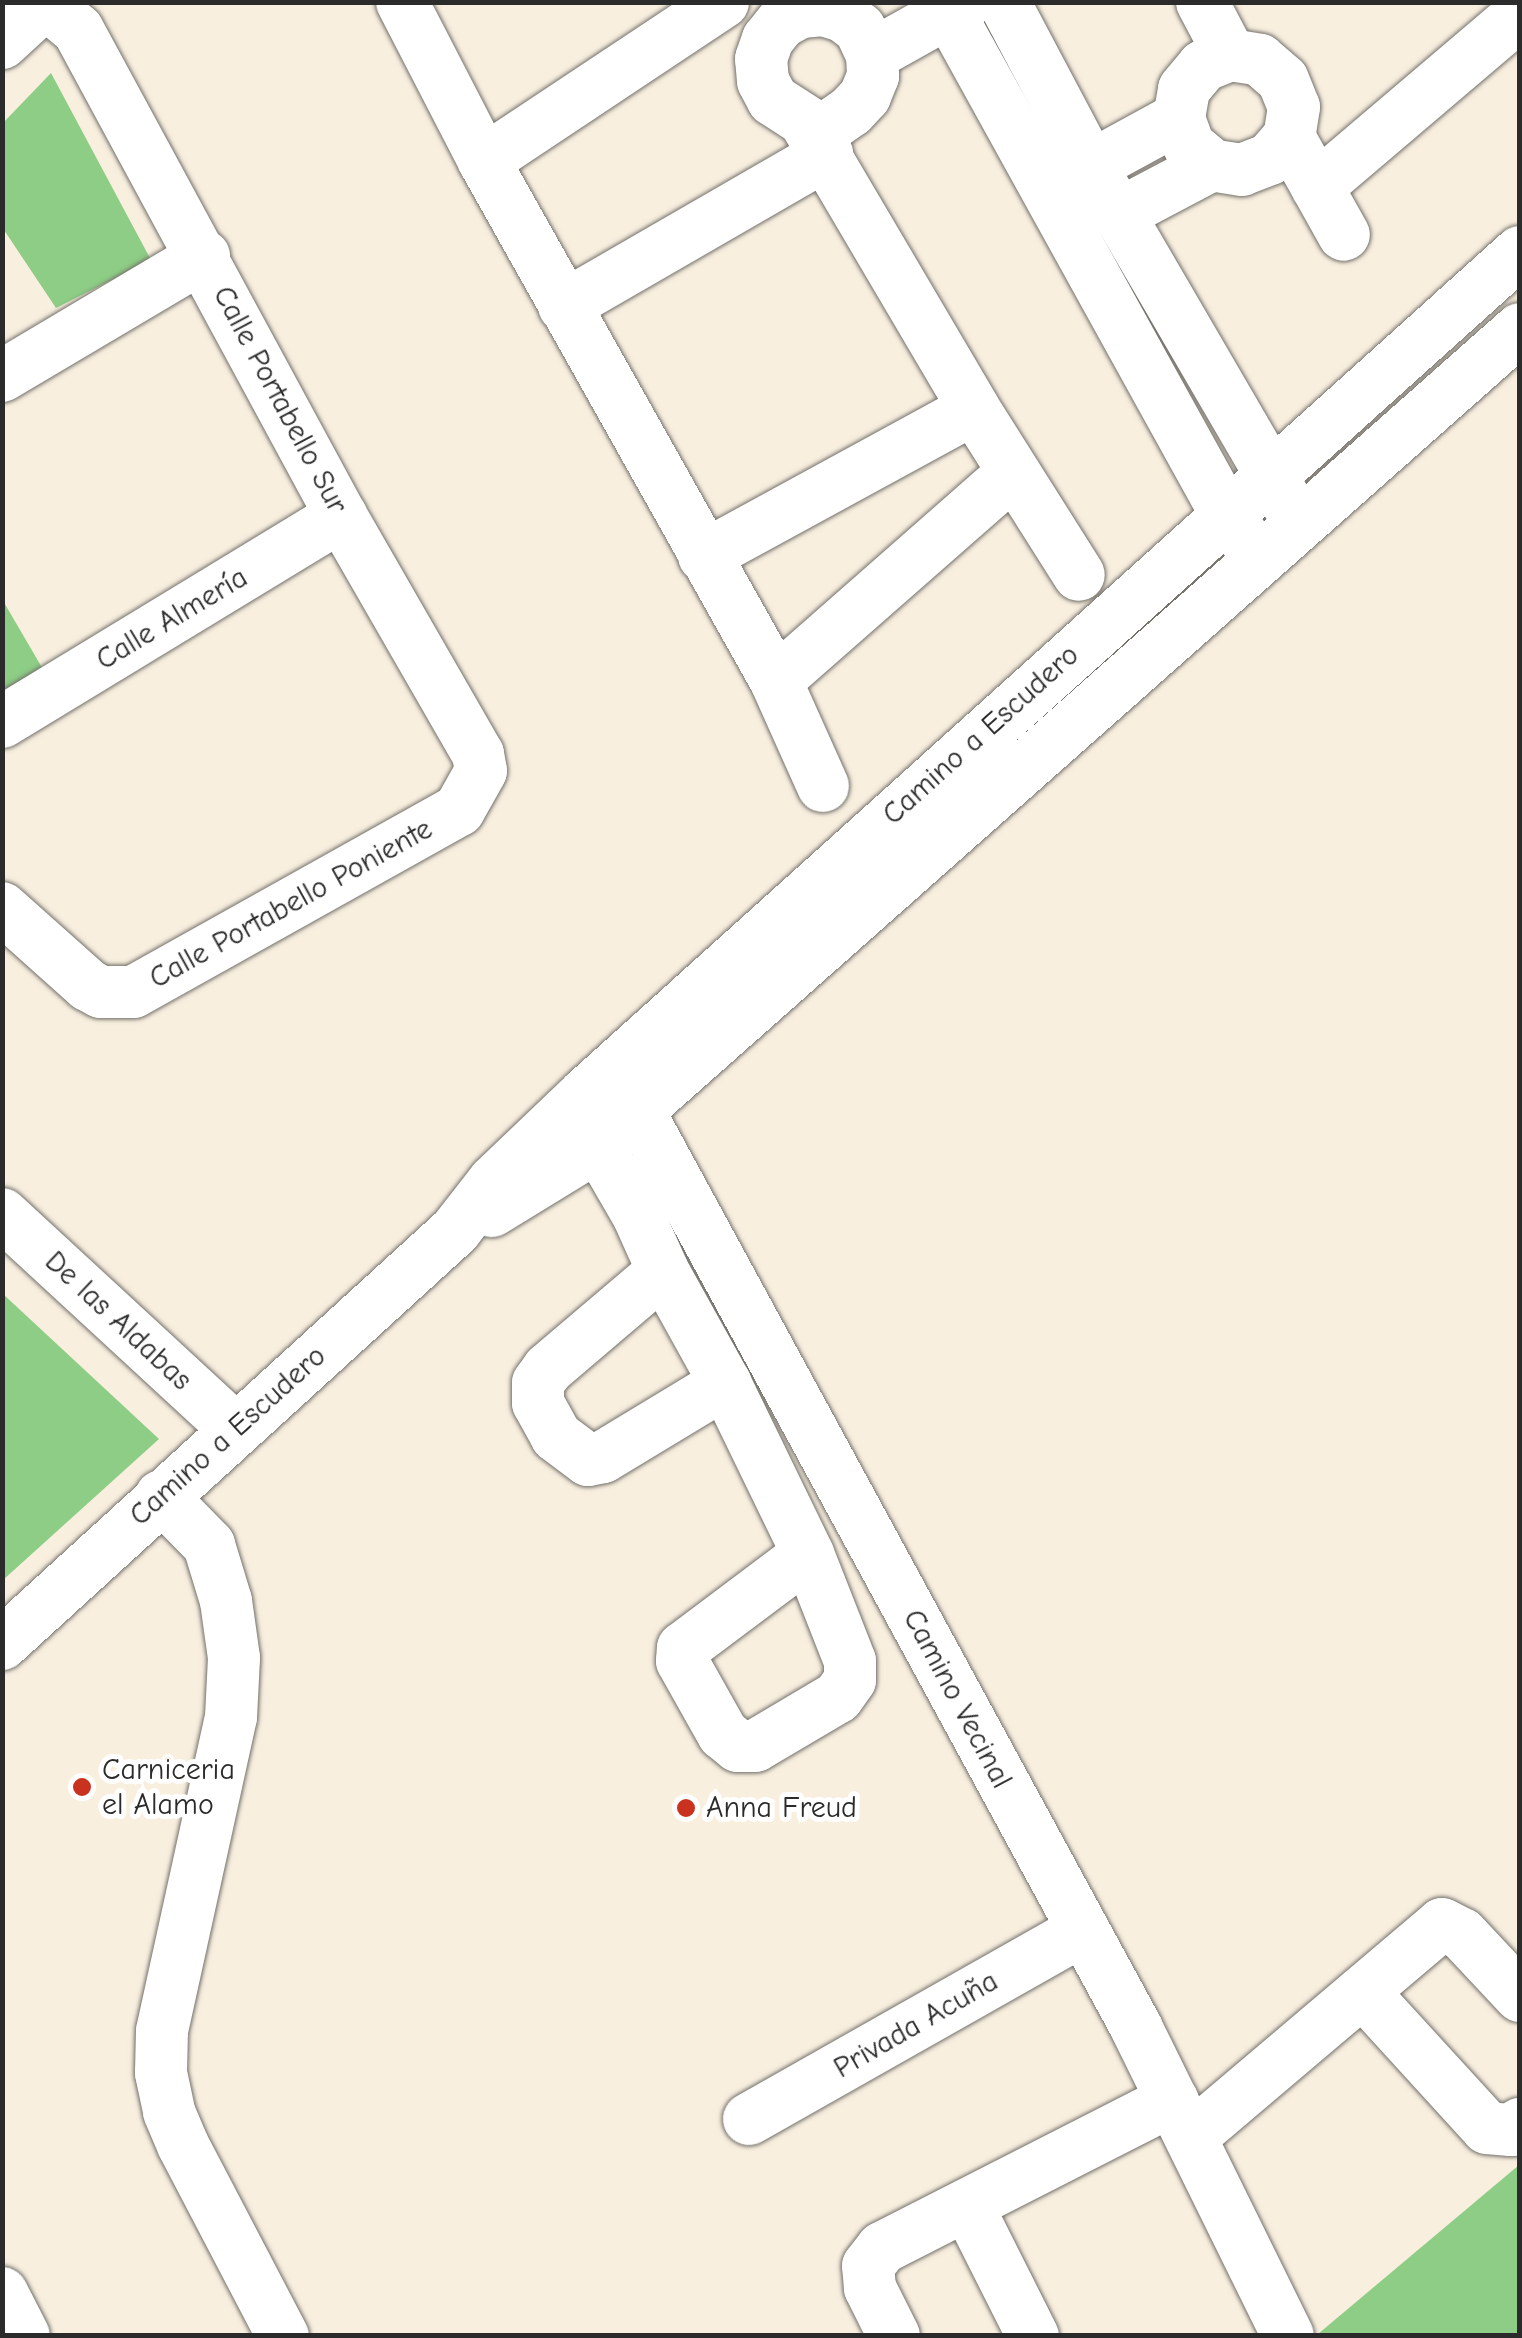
<!DOCTYPE html>
<meta charset="utf-8">
<style>
body{margin:0}
#map{position:relative;width:1522px;height:2338px;overflow:hidden;background:#f8efdf;font-family:"Comic Neue",sans-serif}
div>[style]{position:absolute}
[style*='--x']{left:calc(var(--x)*1px);top:calc(var(--y)*1px);width:calc(var(--w)*1px);rotate:calc(var(--a)*1deg)}
.green>*{inset:0;background:#8dcd85}
.roads{filter:drop-shadow(0 0 2px #73706a) drop-shadow(0 0 2px #73706a)}
.minor>*{height:52px;margin:-26px;padding:0 26px;transform-origin:26px;border-radius:26px;background:#fff}
.dots>*{width:28px;height:28px;translate:-50% -50%;box-sizing:border-box;border:5px solid #fff;border-radius:50%}
span{translate:-50% -50%;white-space:nowrap;text-align:center;line-height:1.15;-webkit-text-stroke:10px #fff;paint-order:stroke}
.street-label{font-size:30px;color:#2b2b2b}
.poi-label{font-size:30px;color:#2b2b2b}
.left{translate:0 -50%;text-align:left}
.frame{position:absolute;inset:0;border:5px solid #2b2b2b;pointer-events:none}
</style>
<div id="map">
<div class="green">
<i style="clip-path:polygon(51px 73px,151px 260px,56px 308px,2px 227px,2px 124px)"></i>
<i style="clip-path:polygon(2px 599px,44px 671px,2px 693px)"></i>
<i style="clip-path:polygon(3px 1294px,159px 1439px,3px 1580px,2px 1580px)"></i>
<i style="clip-path:polygon(1519px 2165px,1519px 2335px,1318px 2335px,1318px 2334px)"></i>
</div>
<div class="roads">
<div class="minor">
<i style="--x:402;--y:2;--w:179;--a:62.7"></i>
<i style="--x:484;--y:161;--w:596;--a:60.68"></i>
<i style="--x:776;--y:681;--w:115;--a:65.9"></i>
<i style="--x:943;--y:2;--w:585;--a:61.07"></i>
<i style="--x:1226;--y:514;--w:34;--a:53"></i>
<i style="--x:1004;--y:2;--w:186;--a:62.1"></i>
<i style="--x:1091;--y:166;--w:392;--a:59.8"></i>
<i style="--x:1202;--y:2;--w:60;--a:62.2"></i>
<i style="--x:823;--y:10;--w:21;--a:17"></i>
<i style="--x:843;--y:16;--w:21;--a:37"></i>
<i style="--x:860;--y:29;--w:29;--a:65"></i>
<i style="--x:872;--y:55;--w:21;--a:87"></i>
<i style="--x:873;--y:76;--w:22;--a:112"></i>
<i style="--x:865;--y:96;--w:21;--a:133"></i>
<i style="--x:851;--y:111;--w:28;--a:145"></i>
<i style="--x:828;--y:127;--w:13;--a:180"></i>
<i style="--x:815;--y:127;--w:50;--a:-147.3"></i>
<i style="--x:773;--y:100;--w:21;--a:-118"></i>
<i style="--x:763;--y:81;--w:22;--a:-95"></i>
<i style="--x:761;--y:59;--w:21;--a:-71"></i>
<i style="--x:768;--y:39;--w:22;--a:-51"></i>
<i style="--x:782;--y:22;--w:21;--a:-28"></i>
<i style="--x:801;--y:12;--w:22;--a:-5"></i>
<i style="--x:2;--y:43;--w:52;--a:-42.6"></i>
<i style="--x:40;--y:8;--w:14;--a:8"></i>
<i style="--x:54;--y:10;--w:31;--a:40"></i>
<i style="--x:78;--y:30;--w:553;--a:61.58"></i>
<i style="--x:341;--y:516;--w:275;--a:60.1"></i>
<i style="--x:478;--y:754;--w:17;--a:80"></i>
<i style="--x:481;--y:771;--w:45;--a:119.4"></i>
<i style="--x:459;--y:810;--w:373;--a:150.8"></i>
<i style="--x:133;--y:992;--w:32;--a:180"></i>
<i style="--x:101;--y:992;--w:15;--a:-152"></i>
<i style="--x:88;--y:985;--w:115;--a:-138.2"></i>
<i style="--x:872;--y:55;--w:109;--a:-29.2"></i>
<i style="--x:807;--y:125;--w:329;--a:59.5"></i>
<i style="--x:974;--y:409;--w:196;--a:57.7"></i>
<i style="--x:1289;--y:137;--w:29;--a:131"></i>
<i style="--x:1270;--y:159;--w:30;--a:159"></i>
<i style="--x:1242;--y:170;--w:30;--a:-171"></i>
<i style="--x:1212;--y:165;--w:30;--a:-140"></i>
<i style="--x:1189;--y:146;--w:30;--a:-110"></i>
<i style="--x:1179;--y:118;--w:29;--a:-80"></i>
<i style="--x:1184;--y:89;--w:30;--a:-50"></i>
<i style="--x:1203;--y:66;--w:29;--a:-22"></i>
<i style="--x:1230;--y:55;--w:30;--a:9"></i>
<i style="--x:1260;--y:60;--w:30;--a:41"></i>
<i style="--x:1283;--y:80;--w:29;--a:68"></i>
<i style="--x:1294;--y:107;--w:30;--a:99"></i>
<i style="--x:1289;--y:137;--w:112;--a:60.7"></i>
<i style="--x:484;--y:161;--w:287;--a:-33.6"></i>
<i style="--x:1091;--y:166;--w:100;--a:-28.6"></i>
<i style="--x:1317;--y:187;--w:267;--a:-40.4"></i>
<i style="--x:1119;--y:214;--w:105;--a:-27.8"></i>
<i style="--x:564;--y:306;--w:304;--a:-30"></i>
<i style="--x:2;--y:376;--w:235;--a:-30.7"></i>
<i style="--x:704;--y:556;--w:307;--a:-28.6"></i>
<i style="--x:776;--y:681;--w:315;--a:-41.3"></i>
<i style="--x:2;--y:722;--w:397;--a:-31.3"></i>
<i style="--x:610;--y:1072;--w:47;--a:53.6"></i>
<i style="--x:638;--y:1110;--w:1044;--a:61.49"></i>
<i style="--x:1136;--y:2027;--w:344;--a:63.8"></i>
<i style="--x:576;--y:1118;--w:36;--a:52"></i>
<i style="--x:598;--y:1146;--w:80;--a:59.9"></i>
<i style="--x:638;--y:1215;--w:61;--a:65.9"></i>
<i style="--x:663;--y:1271;--w:128;--a:61"></i>
<i style="--x:725;--y:1383;--w:190;--a:64.1"></i>
<i style="--x:808;--y:1554;--w:115;--a:68.6"></i>
<i style="--x:850;--y:1661;--w:19;--a:90"></i>
<i style="--x:850;--y:1680;--w:21;--a:125"></i>
<i style="--x:838;--y:1697;--w:96;--a:149.4"></i>
<i style="--x:755;--y:1746;--w:17;--a:180"></i>
<i style="--x:738;--y:1746;--w:19;--a:-141"></i>
<i style="--x:723;--y:1734;--w:84;--a:-119.3"></i>
<i style="--x:682;--y:1661;--w:13;--a:-86"></i>
<i style="--x:683;--y:1648;--w:156;--a:-36.9"></i>
<i style="--x:492;--y:1211;--w:124;--a:-31.5"></i>
<i style="--x:598;--y:1146;--w:1232;--a:-41.54"></i>
<i style="--x:2;--y:1214;--w:316;--a:42.7"></i>
<i style="--x:663;--y:1271;--w:151;--a:139.6"></i>
<i style="--x:548;--y:1369;--w:17;--a:126"></i>
<i style="--x:538;--y:1383;--w:20;--a:90"></i>
<i style="--x:538;--y:1403;--w:38;--a:61"></i>
<i style="--x:556;--y:1436;--w:40;--a:37"></i>
<i style="--x:588;--y:1460;--w:15;--a:-11"></i>
<i style="--x:603;--y:1457;--w:143;--a:-31.2"></i>
<i style="--x:161;--y:1496;--w:69;--a:45.6"></i>
<i style="--x:209;--y:1545;--w:59;--a:73.1"></i>
<i style="--x:226;--y:1601;--w:58;--a:82"></i>
<i style="--x:234;--y:1658;--w:59;--a:92.9"></i>
<i style="--x:231;--y:1717;--w:321;--a:102.4"></i>
<i style="--x:162;--y:2031;--w:42;--a:91.4"></i>
<i style="--x:161;--y:2073;--w:40;--a:78"></i>
<i style="--x:169;--y:2112;--w:36;--a:67"></i>
<i style="--x:183;--y:2145;--w:216;--a:62.4"></i>
<i style="--x:2;--y:1644;--w:613;--a:-42.36"></i>
<i style="--x:455;--y:1231;--w:63;--a:-52"></i>
<i style="--x:494;--y:1181;--w:127;--a:-43.7"></i>
<i style="--x:586;--y:1093;--w:1257;--a:-42"></i>
<i style="--x:1363;--y:1992;--w:184;--a:47.6"></i>
<i style="--x:1487;--y:2128;--w:24;--a:5"></i>
<i style="--x:1511;--y:2130;--w:11;--a:-34"></i>
<i style="--x:749;--y:2119;--w:384;--a:-29.5"></i>
<i style="--x:1191;--y:2137;--w:329;--a:-40.3"></i>
<i style="--x:1442;--y:1924;--w:22;--a:27"></i>
<i style="--x:1462;--y:1934;--w:85;--a:46.9"></i>
<i style="--x:967;--y:2205;--w:147;--a:63.3"></i>
<i style="--x:2;--y:2293;--w:48;--a:62.9"></i>
<i style="--x:894;--y:2336;--w:54;--a:-116.6"></i>
<i style="--x:870;--y:2288;--w:22;--a:-95"></i>
<i style="--x:868;--y:2266;--w:23;--a:-52"></i>
<i style="--x:882;--y:2248;--w:326;--a:-27"></i>
</div>
</div>
<div class="dots">
<i style="left:82px;top:1787px;background:#c8321e"></i>
<i style="left:686px;top:1808px;background:#c8321e"></i>
</div>
<div class="street-label">
<span style="left:280px;top:400px;rotate:62deg">Calle Portabello Sur</span>
<span style="left:172px;top:619px;rotate:-31deg">Calle Almería</span>
<span style="left:981px;top:735px;rotate:-42deg">Camino a Escudero</span>
<span style="left:291px;top:904px;rotate:-29deg">Calle Portabello Poniente</span>
<span style="left:118px;top:1321px;rotate:43deg">De las Aldabas</span>
<span style="left:228px;top:1436px;rotate:-42deg">Camino a Escudero</span>
<span style="left:957px;top:1699px;rotate:62deg">Camino Vecinal</span>
<span style="left:916px;top:2025px;rotate:-30deg">Privada Acuña</span>
</div>
<div class="poi-label">
<span class="left" style="left:102px;top:1787px">Carniceria<br>el Alamo</span>
<span class="left" style="left:706px;top:1808px">Anna Freud</span>
</div>
<div class="frame"></div>
</div>
